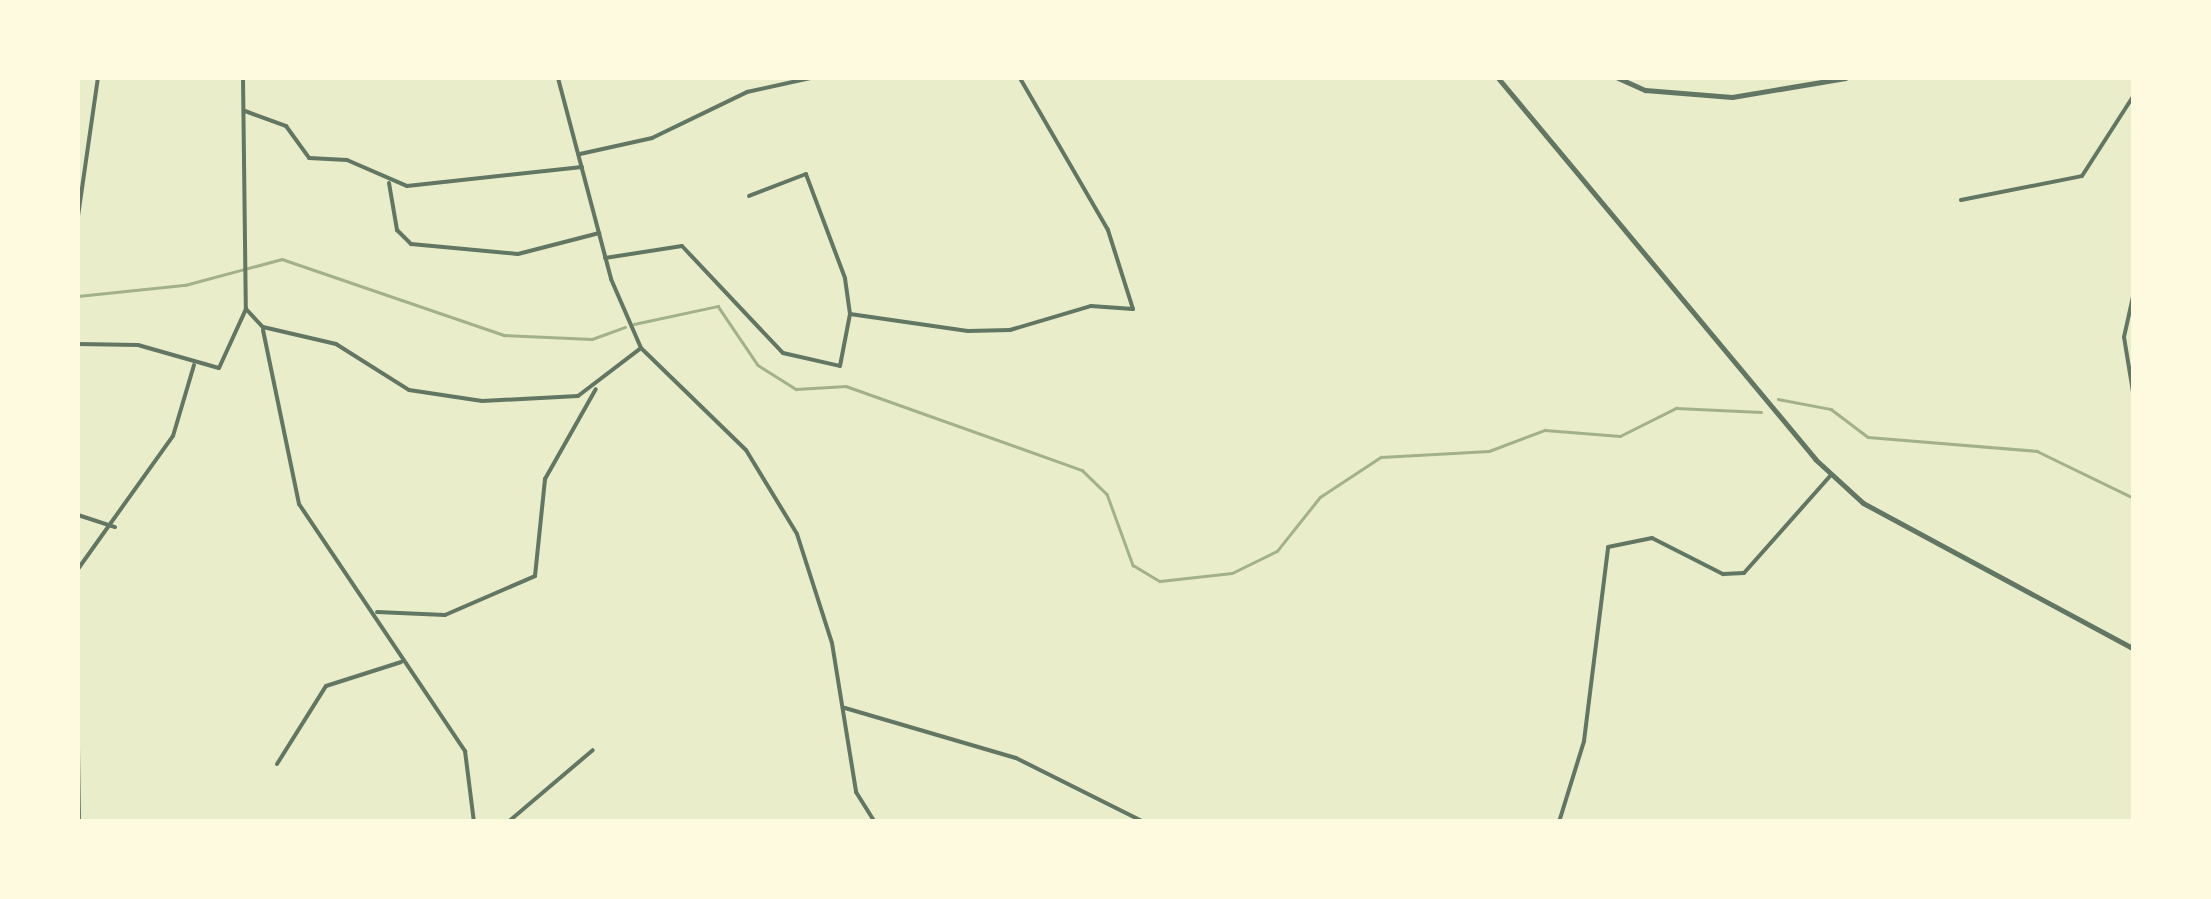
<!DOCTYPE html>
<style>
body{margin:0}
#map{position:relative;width:2211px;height:899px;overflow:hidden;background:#e9edc9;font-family:Jost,sans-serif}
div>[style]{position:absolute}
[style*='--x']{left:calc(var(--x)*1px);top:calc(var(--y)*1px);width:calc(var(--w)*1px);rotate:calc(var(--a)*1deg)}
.stream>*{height:2.5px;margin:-1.25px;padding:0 1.25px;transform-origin:1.25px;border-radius:1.25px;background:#a3b18a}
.minor>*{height:4px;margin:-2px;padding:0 2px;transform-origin:2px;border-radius:2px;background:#617663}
.tertiary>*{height:5px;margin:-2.5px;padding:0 2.5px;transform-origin:2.5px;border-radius:2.5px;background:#617663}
span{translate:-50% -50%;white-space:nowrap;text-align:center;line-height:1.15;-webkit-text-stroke:8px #fefae0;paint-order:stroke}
.frame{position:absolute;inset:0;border:80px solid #fefae0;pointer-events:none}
</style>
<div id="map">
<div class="stream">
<i style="--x:78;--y:296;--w:108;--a:-5.9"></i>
<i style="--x:185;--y:285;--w:100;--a:-15"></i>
<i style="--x:282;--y:259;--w:235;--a:18.9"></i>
<i style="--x:504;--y:335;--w:88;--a:2.6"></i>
<i style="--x:592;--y:339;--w:35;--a:-20"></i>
<i style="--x:634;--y:324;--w:86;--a:-12.1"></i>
<i style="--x:718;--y:306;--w:71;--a:55.9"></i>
<i style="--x:758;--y:365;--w:45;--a:32.3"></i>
<i style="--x:796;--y:389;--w:50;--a:-3.4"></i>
<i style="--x:846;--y:386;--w:251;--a:19.6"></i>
<i style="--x:1082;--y:470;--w:35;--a:44"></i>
<i style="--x:1107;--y:494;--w:76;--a:69.9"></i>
<i style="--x:1133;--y:565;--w:31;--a:31"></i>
<i style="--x:1160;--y:581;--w:72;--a:-6.3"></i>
<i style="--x:1232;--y:573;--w:50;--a:-26.1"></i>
<i style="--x:1277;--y:551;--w:69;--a:-51.5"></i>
<i style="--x:1320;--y:497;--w:73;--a:-33.3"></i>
<i style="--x:1381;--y:457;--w:108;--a:-3.2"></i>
<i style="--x:1489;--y:451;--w:60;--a:-20.6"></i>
<i style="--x:1545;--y:430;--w:75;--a:4.6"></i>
<i style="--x:1620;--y:436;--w:63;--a:-26.6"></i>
<i style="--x:1676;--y:408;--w:85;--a:2.7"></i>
<i style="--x:1778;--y:399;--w:54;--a:10.7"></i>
<i style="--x:1831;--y:409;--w:46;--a:37.1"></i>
<i style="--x:1868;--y:437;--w:170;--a:4.7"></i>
<i style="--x:2037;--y:451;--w:108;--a:25.9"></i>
</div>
<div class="minor">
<i style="--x:243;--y:78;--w:231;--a:89.3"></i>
<i style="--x:246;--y:309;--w:25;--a:47"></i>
<i style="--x:263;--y:327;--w:75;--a:13.1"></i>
<i style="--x:336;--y:344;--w:86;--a:32.2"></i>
<i style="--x:409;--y:390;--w:74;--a:8.6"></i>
<i style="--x:482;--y:401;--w:96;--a:-3"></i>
<i style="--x:578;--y:396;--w:79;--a:-37.3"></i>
<i style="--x:558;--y:78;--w:208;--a:75.2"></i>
<i style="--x:611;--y:279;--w:75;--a:66.5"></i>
<i style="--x:641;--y:348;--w:146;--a:44.2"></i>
<i style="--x:746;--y:450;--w:98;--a:58.7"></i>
<i style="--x:797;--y:534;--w:114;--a:72.2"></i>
<i style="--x:832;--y:643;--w:151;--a:80.8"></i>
<i style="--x:856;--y:792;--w:36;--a:58"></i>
<i style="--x:245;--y:111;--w:44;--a:20.1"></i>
<i style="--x:286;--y:126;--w:39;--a:54"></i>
<i style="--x:309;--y:158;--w:38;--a:3"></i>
<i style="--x:347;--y:160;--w:65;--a:23.4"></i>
<i style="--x:407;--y:186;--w:176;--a:-6.2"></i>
<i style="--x:580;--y:154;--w:74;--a:-12.5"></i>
<i style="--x:652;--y:138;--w:106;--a:-25.8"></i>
<i style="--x:747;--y:92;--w:65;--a:-12.5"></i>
<i style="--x:389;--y:183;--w:48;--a:80.3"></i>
<i style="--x:397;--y:230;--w:20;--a:45"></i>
<i style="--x:411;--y:244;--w:107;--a:5.3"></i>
<i style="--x:518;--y:254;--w:84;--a:-14.5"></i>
<i style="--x:1961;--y:200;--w:123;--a:-11.2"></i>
<i style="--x:2082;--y:176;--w:96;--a:-57.3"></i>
<i style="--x:78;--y:216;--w:139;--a:-81.8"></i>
<i style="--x:605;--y:258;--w:78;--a:-8.9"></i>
<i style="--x:682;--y:246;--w:147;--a:46.7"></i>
<i style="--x:783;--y:353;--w:58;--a:12.8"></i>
<i style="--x:840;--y:366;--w:53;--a:-79.1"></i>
<i style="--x:850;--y:314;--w:36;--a:-98"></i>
<i style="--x:845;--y:278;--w:111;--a:-110.6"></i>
<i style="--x:806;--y:174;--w:61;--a:158.9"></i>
<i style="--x:2134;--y:292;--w:46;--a:102.5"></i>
<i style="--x:2124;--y:337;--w:62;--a:80.7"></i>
<i style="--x:850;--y:314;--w:119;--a:8.2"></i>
<i style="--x:968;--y:331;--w:42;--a:-1.4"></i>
<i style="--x:1010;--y:330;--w:84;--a:-16.5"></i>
<i style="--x:1091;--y:306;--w:42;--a:4.1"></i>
<i style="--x:1133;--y:309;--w:83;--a:-107.6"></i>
<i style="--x:1108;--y:230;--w:176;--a:-120.1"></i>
<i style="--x:263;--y:330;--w:178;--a:78.3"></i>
<i style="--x:299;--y:504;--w:298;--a:56.1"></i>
<i style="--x:465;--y:751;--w:72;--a:82.8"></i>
<i style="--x:78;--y:344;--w:60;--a:1"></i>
<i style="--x:138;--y:345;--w:84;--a:15.9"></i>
<i style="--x:219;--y:368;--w:65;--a:-65.4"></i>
<i style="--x:78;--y:515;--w:39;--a:18"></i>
<i style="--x:78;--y:569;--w:163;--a:-54.5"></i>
<i style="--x:173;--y:436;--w:74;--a:-73.5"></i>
<i style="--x:377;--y:612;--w:68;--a:2.5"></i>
<i style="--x:445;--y:615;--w:98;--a:-23.4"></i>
<i style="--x:535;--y:576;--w:98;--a:-84.1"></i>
<i style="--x:545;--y:479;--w:103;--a:-60.5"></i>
<i style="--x:845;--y:708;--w:178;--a:16.3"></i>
<i style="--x:1016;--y:758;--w:143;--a:26.6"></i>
<i style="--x:78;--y:747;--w:75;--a:89.2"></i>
<i style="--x:277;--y:764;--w:92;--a:-57.9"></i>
<i style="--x:326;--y:686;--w:79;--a:-17.7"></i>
<i style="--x:508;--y:822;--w:111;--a:-40.3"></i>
<i style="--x:1559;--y:822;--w:85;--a:-72.8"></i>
<i style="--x:1584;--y:741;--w:195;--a:-82.9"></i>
<i style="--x:1608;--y:547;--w:45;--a:-11.6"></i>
<i style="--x:1652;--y:538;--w:80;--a:26.9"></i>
<i style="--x:1723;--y:574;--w:21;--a:-3"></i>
<i style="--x:1744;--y:573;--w:132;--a:-48.4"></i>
</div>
<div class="tertiary">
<i style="--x:1498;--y:78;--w:496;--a:50.2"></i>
<i style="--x:1815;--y:459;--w:65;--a:42.5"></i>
<i style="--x:1863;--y:503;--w:308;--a:28.3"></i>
<i style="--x:1618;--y:78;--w:30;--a:24"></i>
<i style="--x:1645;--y:90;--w:87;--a:4.6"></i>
<i style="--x:1732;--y:97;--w:115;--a:-9.5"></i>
</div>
<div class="frame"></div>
</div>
